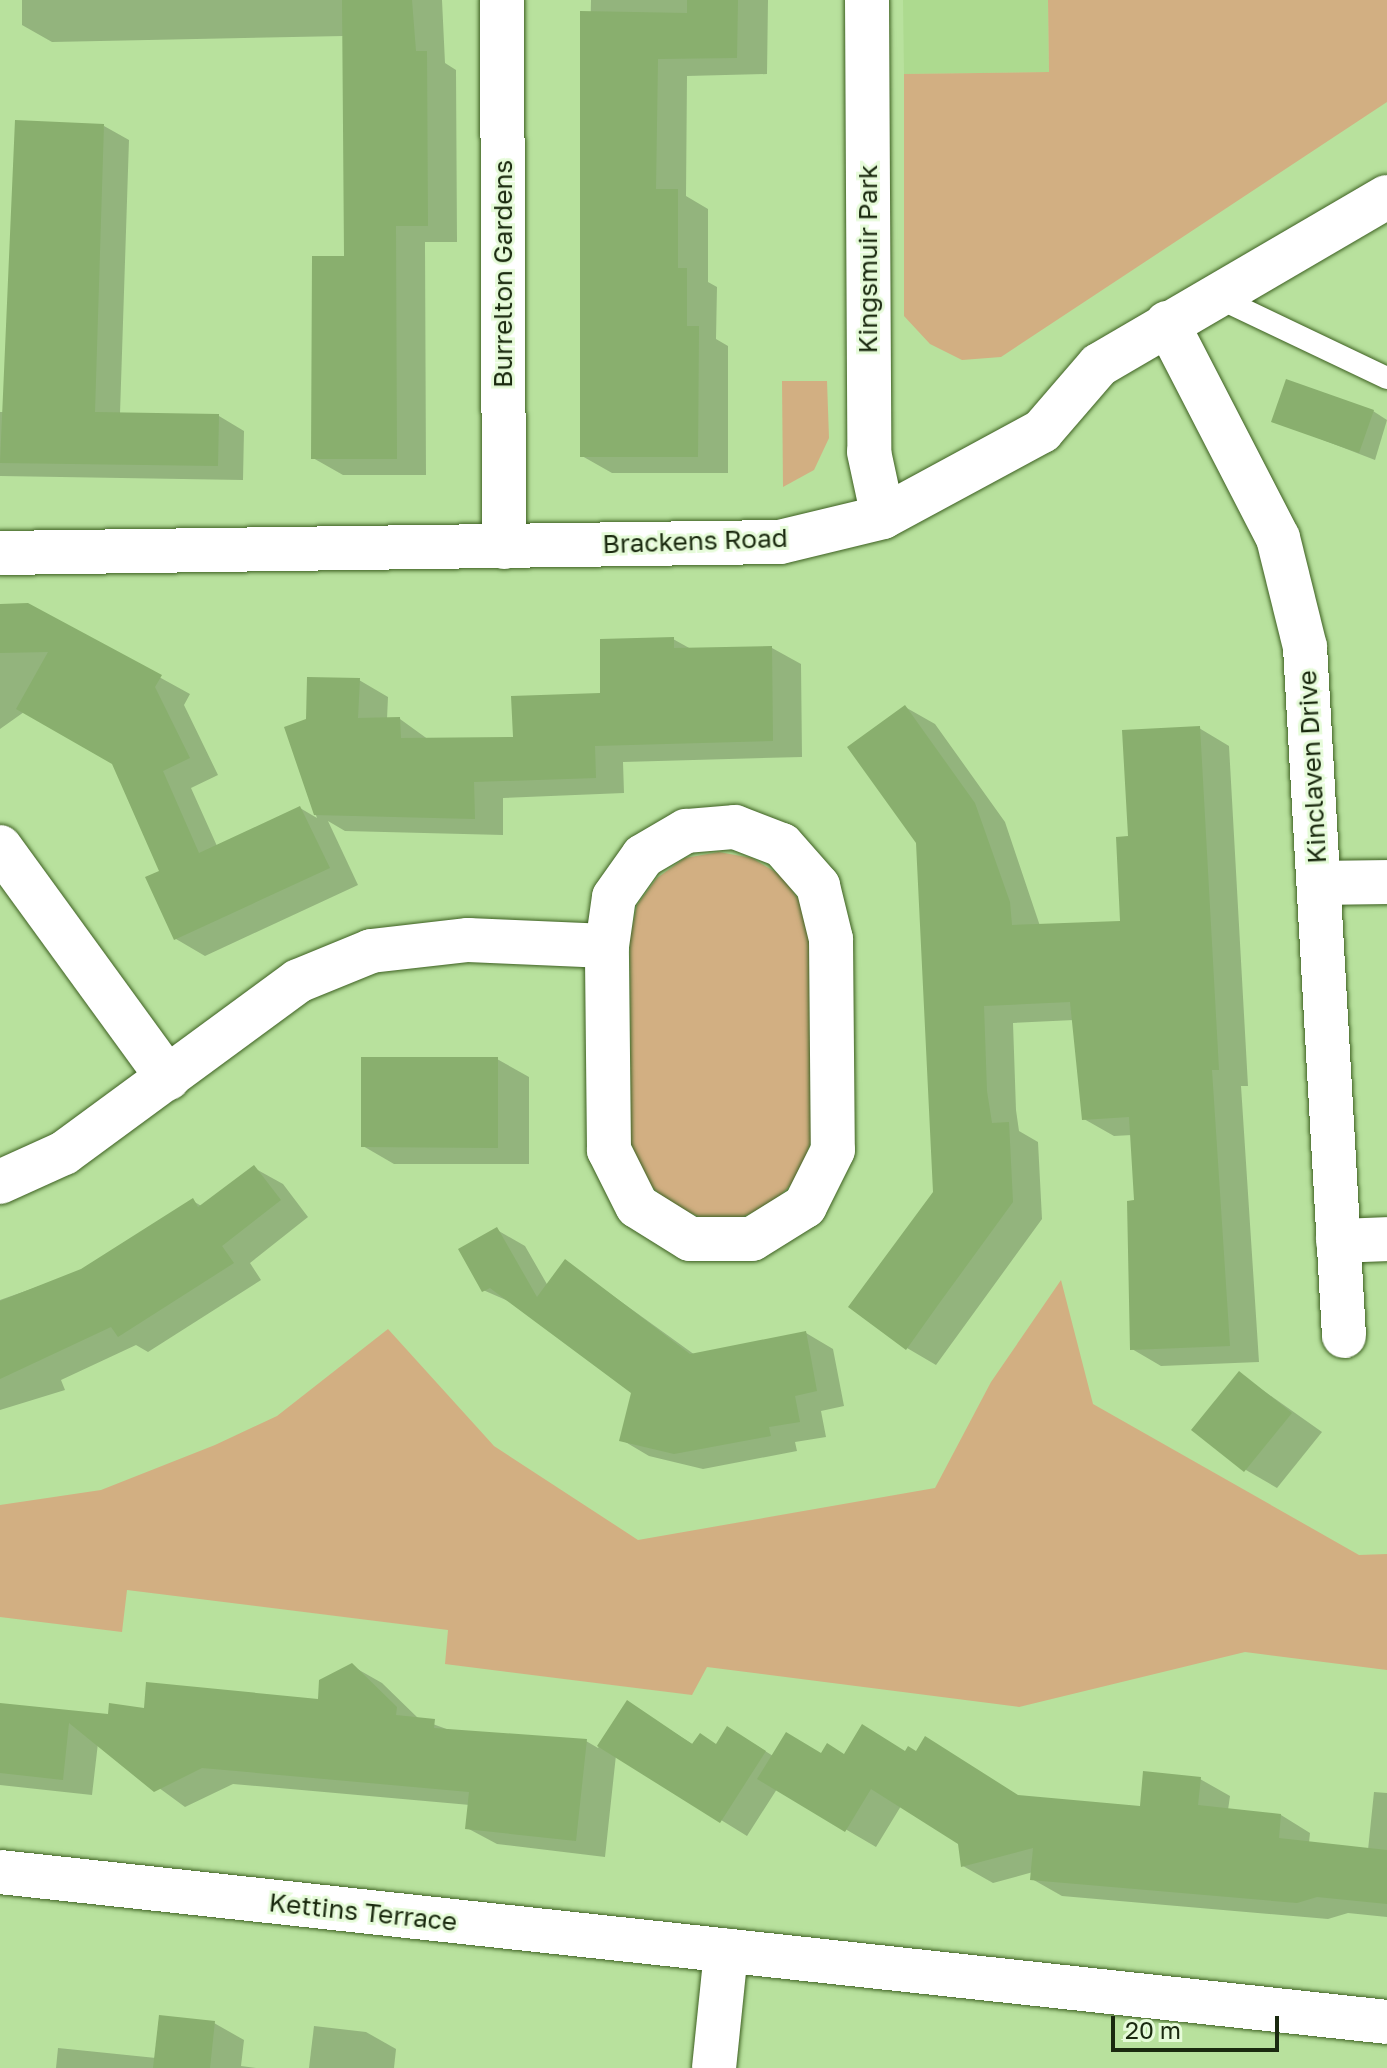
<!DOCTYPE html>
<style>
body{margin:0}
#map{position:relative;width:1387px;height:2068px;overflow:hidden;background:#b8e19d;font-family:"Golos Text",sans-serif}
div>[style]{position:absolute}
[style*='--x']{left:calc(var(--x)*1px);top:calc(var(--y)*1px);width:calc(var(--w)*1px);rotate:calc(var(--a)*1deg)}
.built>*{inset:0;background:#adda8f}
.green>*{inset:0;background:#d2af82}
.shadow>*{inset:0;background:#0003}
.building>*{inset:0;background:#89af6e}
.roads{filter:drop-shadow(0 0 2px #3d6021) drop-shadow(0 0 2px #3d6021)}
.service>*{height:22px;margin:-11px;padding:0 11px;transform-origin:11px;border-radius:11px;background:#fff}
.minor>*{height:44px;margin:-22px;padding:0 22px;transform-origin:22px;border-radius:22px;background:#fff}
span{translate:-50% -50%;white-space:nowrap;text-align:center;line-height:1.15;-webkit-text-stroke:6px #e6fbd9;paint-order:stroke}
.street-label{font-size:26px;color:#1a290f}
.scale{position:absolute;left:1111px;top:2016px;width:168px;height:36px;box-sizing:border-box;border:4px solid #1a290f;border-top:0;padding-left:10px;font-size:24px;line-height:28px;white-space:nowrap;color:#1a290f;-webkit-text-stroke:6px #e6fbd9;paint-order:stroke}
</style>
<div id="map">
<div class="built">
<i style="clip-path:polygon(903px 0,1048px 0,1049px 72px,904px 74px)"></i>
</div>
<div class="green">
<i style="clip-path:polygon(1048px 0,1387px 0,1387px 102px,1001px 357px,962px 360px,930px 344px,904px 316px,904px 74px,1049px 72px)"></i>
<i style="clip-path:polygon(782px 381px,827px 381px,829px 438px,814px 470px,783px 487px)"></i>
<i style="clip-path:polygon(719px 852px,752px 858px,782px 876px,802px 905px,809px 938px,811px 1141px,799px 1176px,773px 1203px,740px 1218px,703px 1218px,669px 1204px,644px 1178px,631px 1143px,630px 939px,637px 905px,657px 878px,685px 858px)"></i>
<i style="clip-path:polygon(1061px 1280px,1093px 1404px,1359px 1555px,1387px 1554px,1387px 1670px,1245px 1652px,1019px 1707px,707px 1667px,692px 1695px,445px 1664px,448px 1630px,127px 1590px,122px 1632px,0 1617px,0 1505px,101px 1490px,215px 1445px,277px 1416px,388px 1329px,494px 1446px,638px 1540px,935px 1488px,991px 1382px)"></i>
</div>
<div class="shadow">
<i style="clip-path:polygon(22px 0,442px 0,445px 63px,456px 70px,457px 242px,425px 242px,426px 475px,343px 475px,313px 458px,346px 258px,344px 36px,52px 42px,22px 25px)"></i>
<i style="clip-path:polygon(591px 0,768px 0,767px 74px,687px 76px,686px 196px,708px 209px,708px 282px,717px 287px,716px 339px,728px 346px,728px 473px,612px 473px,582px 456px)"></i>
<i style="clip-path:polygon(104px 126px,129px 140px,120px 414px,219px 416px,244px 431px,243px 480px,0 476px,0 412px,7px 412px)"></i>
<i style="clip-path:polygon(1373px 411px,1387px 420px,1375px 460px,1274px 421px)"></i>
<i style="clip-path:polygon(28px 605px,190px 694px,184px 705px,218px 775px,191px 788px,217px 846px,300px 808px,317px 818px,286px 728px,308px 720px,359px 680px,388px 697px,387px 719px,400px 719px,429px 740px,515px 739px,602px 695px,673px 639px,691px 649px,772px 648px,801px 664px,802px 757px,623px 762px,624px 793px,503px 798px,503px 835px,345px 831px,328px 821px,358px 885px,205px 956px,176px 939px,162px 872px,114px 763px,24px 712px,0 729px,0 606px)"></i>
<i style="clip-path:polygon(905px 707px,935px 724px,1005px 822px,1040px 926px,1123px 923px,1130px 838px,1199px 728px,1229px 746px,1248px 1086px,1241px 1086px,1259px 1362px,1161px 1366px,1132px 1349px,1137px 1202px,1132px 1135px,1114px 1136px,1084px 1119px,1074px 1020px,1013px 1023px,1016px 1110px,1019px 1131px,1038px 1142px,1042px 1219px,936px 1365px,907px 1348px,935px 1193px,918px 842px)"></i>
<i style="clip-path:polygon(497px 1059px,529px 1077px,529px 1164px,394px 1164px,363px 1146px)"></i>
<i style="clip-path:polygon(254px 1168px,283px 1184px,308px 1217px,250px 1263px,261px 1280px,148px 1352px,136px 1345px,61px 1380px,65px 1390px,0 1410px,0 1300px,82px 1271px,193px 1201px,203px 1207px)"></i>
<i style="clip-path:polygon(497px 1230px,525px 1246px,548px 1286px,566px 1262px,695px 1355px,806px 1333px,833px 1349px,844px 1406px,821px 1411px,826px 1437px,795px 1442px,797px 1451px,703px 1469px,649px 1456px,622px 1440px,634px 1392px,515px 1304px,483px 1290px)"></i>
<i style="clip-path:polygon(1240px 1374px,1322px 1432px,1277px 1488px,1246px 1470px)"></i>
<i style="clip-path:polygon(352px 1666px,382px 1683px,419px 1719px,452px 1731px,586px 1741px,598px 1748px,627px 1703px,694px 1745px,754px 1744px,773px 1756px,906px 1753px,1021px 1797px,1141px 1808px,1200px 1779px,1230px 1796px,1228px 1810px,1281px 1815px,1310px 1833px,1309px 1843px,1368px 1850px,1374px 1792px,1387px 1793px,1387px 1917px,1348px 1913px,1328px 1919px,1062px 1896px,1032px 1879px,1033px 1872px,993px 1883px,963px 1866px,960px 1843px,901px 1806px,876px 1847px,777px 1789px,747px 1836px,616px 1755px,605px 1857px,497px 1844px,467px 1828px,470px 1805px,233px 1784px,185px 1807px,98px 1743px,92px 1795px,0 1785px,0 1705px,110px 1716px,319px 1701px)"></i>
<i style="clip-path:polygon(214px 2023px,244px 2040px,241px 2066px,256px 2068px,56px 2068px,58px 2048px,156px 2058px)"></i>
<i style="clip-path:polygon(314px 2026px,366px 2032px,396px 2049px,394px 2068px,309px 2068px)"></i>
</div>
<div class="building">
<i style="clip-path:polygon(342px 0,412px 0,416px 51px,427px 51px,428px 226px,396px 226px,397px 459px,311px 459px,312px 256px,344px 256px)"></i>
<i style="clip-path:polygon(687px 0,738px 0,737px 58px,658px 59px,656px 189px,678px 189px,678px 268px,687px 268px,687px 326px,699px 326px,698px 457px,580px 457px,580px 11px,687px 13px)"></i>
<i style="clip-path:polygon(15px 120px,104px 124px,95px 412px,219px 414px,218px 466px,0 463px)"></i>
<i style="clip-path:polygon(1286px 379px,1374px 410px,1359px 453px,1271px 422px)"></i>
<i style="clip-path:polygon(28px 603px,162px 675px,155px 687px,190px 758px,163px 771px,199px 853px,300px 806px,330px 868px,174px 940px,145px 877px,159px 871px,112px 764px,16px 709px,48px 652px,0 653px,0 604px)"></i>
<i style="clip-path:polygon(674px 637px,674px 648px,772px 646px,773px 741px,595px 746px,596px 778px,474px 782px,475px 819px,314px 815px,284px 727px,306px 719px,307px 677px,360px 678px,358px 718px,400px 717px,401px 738px,513px 737px,511px 696px,600px 693px,600px 639px)"></i>
<i style="clip-path:polygon(905px 705px,975px 803px,1010px 902px,1012px 925px,1120px 921px,1116px 837px,1128px 836px,1122px 730px,1200px 726px,1219px 1070px,1212px 1070px,1230px 1346px,1130px 1350px,1127px 1201px,1134px 1200px,1129px 1117px,1082px 1120px,1070px 1002px,984px 1006px,987px 1091px,992px 1123px,1009px 1122px,1013px 1202px,938px 1305px,906px 1350px,848px 1307px,933px 1192px,916px 843px,847px 747px)"></i>
<i style="clip-path:polygon(361px 1057px,498px 1057px,498px 1148px,361px 1147px)"></i>
<i style="clip-path:polygon(254px 1165px,281px 1200px,222px 1246px,234px 1263px,118px 1337px,111px 1327px,0 1379px,0 1301px,81px 1269px,193px 1198px,198px 1207px)"></i>
<i style="clip-path:polygon(497px 1227px,537px 1297px,565px 1259px,690px 1354px,806px 1331px,817px 1391px,795px 1396px,800px 1422px,769px 1427px,771px 1436px,674px 1454px,619px 1441px,631px 1393px,490px 1288px,482px 1292px,458px 1249px)"></i>
<i style="clip-path:polygon(1239px 1371px,1292px 1413px,1244px 1472px,1191px 1430px)"></i>
<i style="clip-path:polygon(352px 1663px,397px 1707px,396px 1715px,435px 1719px,434px 1728px,587px 1739px,576px 1841px,465px 1829px,469px 1792px,202px 1768px,154px 1792px,69px 1723px,63px 1780px,0 1773px,0 1703px,108px 1714px,109px 1703px,144px 1708px,146px 1682px,318px 1699px,319px 1680px)"></i>
<i style="clip-path:polygon(627px 1700px,692px 1744px,700px 1733px,716px 1744px,727px 1726px,766px 1751px,720px 1823px,597px 1746px)"></i>
<i style="clip-path:polygon(862px 1724px,905px 1751px,908px 1746px,916px 1751px,925px 1736px,1018px 1795px,1140px 1806px,1143px 1771px,1201px 1777px,1198px 1805px,1281px 1814px,1279px 1838px,1387px 1850px,1387px 1904px,1317px 1897px,1297px 1903px,1030px 1880px,1033px 1848px,961px 1867px,958px 1844px,871px 1789px,845px 1832px,757px 1779px,786px 1732px,821px 1753px,827px 1743px,844px 1754px)"></i>
<i style="clip-path:polygon(159px 2015px,215px 2021px,210px 2068px,153px 2068px)"></i>
</div>
<div class="roads">
<div class="service">
<i style="--x:1217;--y:297;--w:188;--a:25.5"></i>
</div>
<div class="minor">
<i style="--x:502;--y:0;--w:547;--a:89.79"></i>
<i style="--x:867;--y:0;--w:452;--a:89.7"></i>
<i style="--x:869;--y:452;--w:66;--a:77.8"></i>
<i style="--x:1167;--y:323;--w:242;--a:62.7"></i>
<i style="--x:1278;--y:538;--w:112;--a:76.1"></i>
<i style="--x:1305;--y:647;--w:690;--a:86.76"></i>
<i style="--x:0;--y:553;--w:780;--a:-0.81"></i>
<i style="--x:780;--y:542;--w:106;--a:-13.6"></i>
<i style="--x:883;--y:517;--w:181;--a:-28.4"></i>
<i style="--x:1042;--y:431;--w:87;--a:-49.2"></i>
<i style="--x:1099;--y:365;--w:333;--a:-30.3"></i>
<i style="--x:735;--y:827;--w:50;--a:21"></i>
<i style="--x:782;--y:845;--w:55;--a:48.7"></i>
<i style="--x:818;--y:886;--w:55;--a:76.2"></i>
<i style="--x:831;--y:939;--w:211;--a:89.5"></i>
<i style="--x:833;--y:1150;--w:63;--a:116.6"></i>
<i style="--x:805;--y:1206;--w:62;--a:148.1"></i>
<i style="--x:752;--y:1239;--w:62;--a:180"></i>
<i style="--x:690;--y:1239;--w:62;--a:-148.1"></i>
<i style="--x:637;--y:1206;--w:63;--a:-116.6"></i>
<i style="--x:609;--y:1150;--w:204;--a:-90.6"></i>
<i style="--x:607;--y:946;--w:49;--a:-81.9"></i>
<i style="--x:614;--y:897;--w:50;--a:-54.7"></i>
<i style="--x:643;--y:856;--w:50;--a:-30.2"></i>
<i style="--x:686;--y:831;--w:49;--a:-4.7"></i>
<i style="--x:0;--y:847;--w:286;--a:54"></i>
<i style="--x:1319;--y:883;--w:68;--a:-0.8"></i>
<i style="--x:0;--y:1182;--w:70;--a:-24.4"></i>
<i style="--x:64;--y:1153;--w:290;--a:-36.3"></i>
<i style="--x:298;--y:981;--w:79;--a:-22.3"></i>
<i style="--x:371;--y:951;--w:98;--a:-6.5"></i>
<i style="--x:468;--y:940;--w:139;--a:2.5"></i>
<i style="--x:1338;--y:1241;--w:49;--a:-2.3"></i>
<i style="--x:0;--y:1872;--w:1395;--a:6.17"></i>
<i style="--x:714;--y:2068;--w:118;--a:-84.1"></i>
</div>
</div>
<div class="street-label">
<span style="left:868px;top:259px;rotate:-90deg">Kingsmuir Park</span>
<span style="left:503px;top:274px;rotate:-90deg">Burrelton Gardens</span>
<span style="left:695px;top:541px;rotate:-2deg">Brackens Road</span>
<span style="left:1312px;top:767px;rotate:-93deg">Kinclaven Drive</span>
<span style="left:363px;top:1912px;rotate:6deg">Kettins Terrace</span>
</div>
<div class="scale">20 m</div>
</div>
